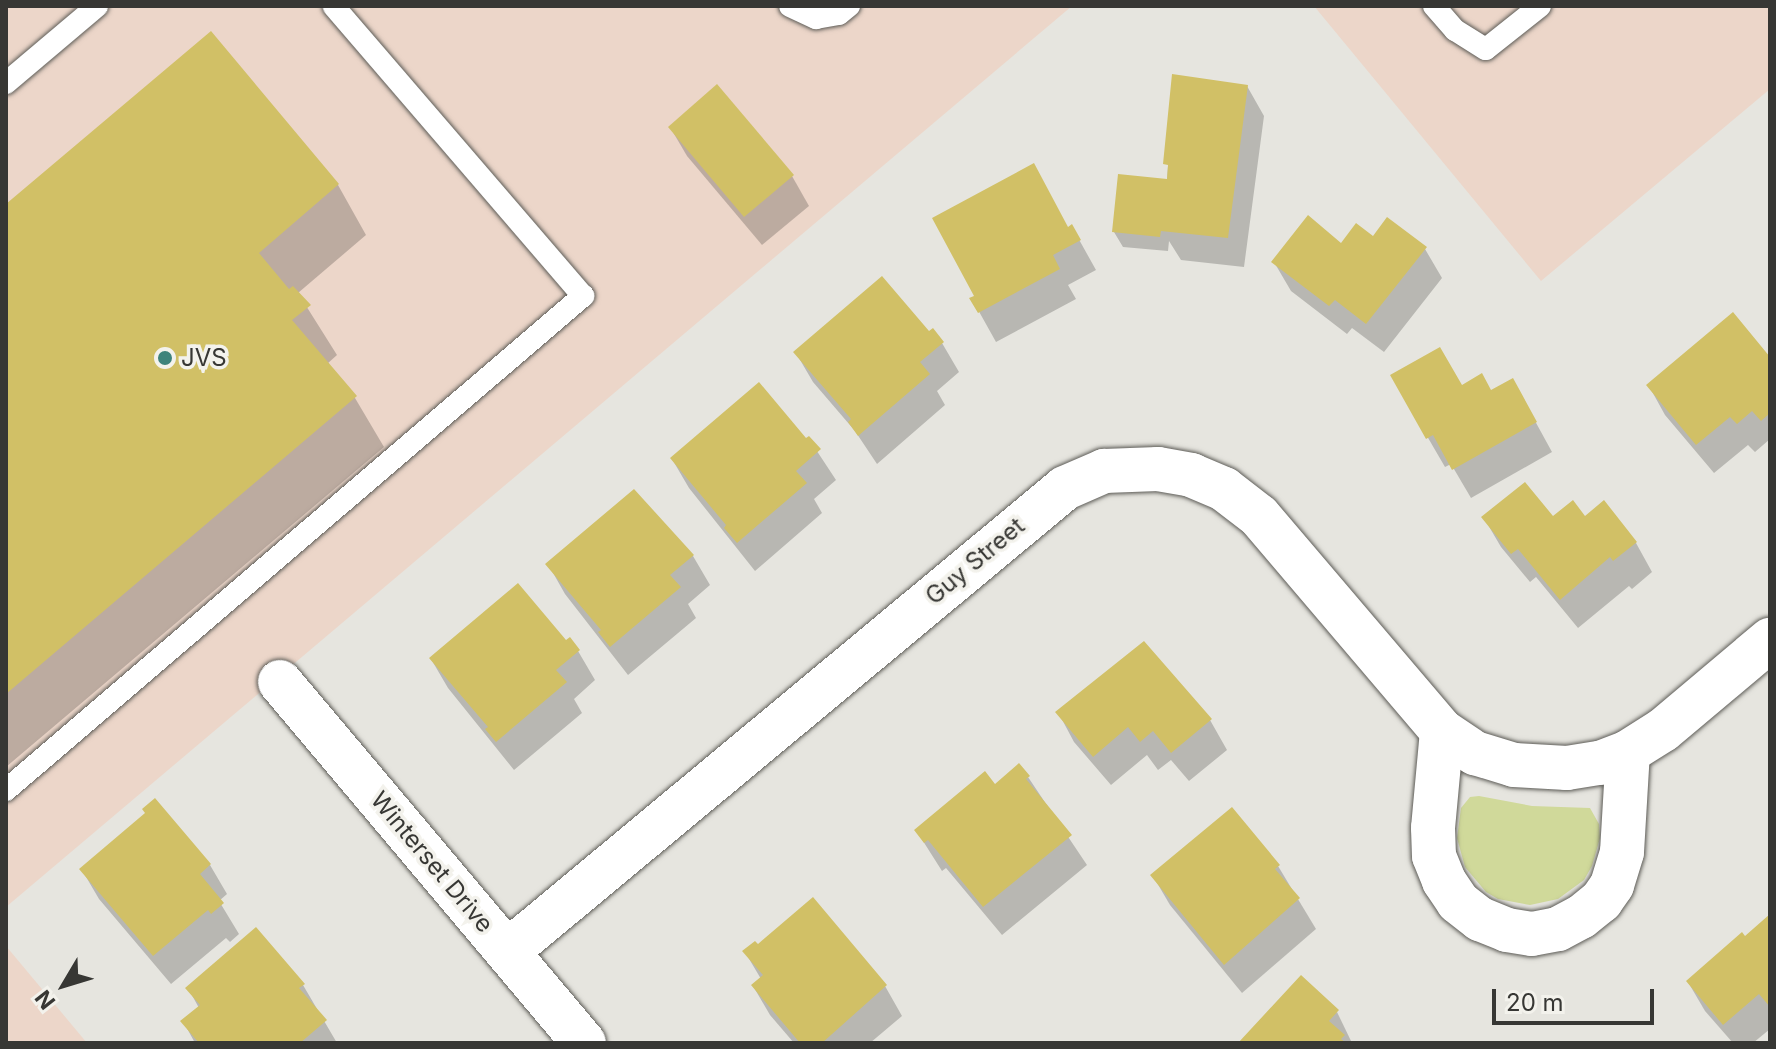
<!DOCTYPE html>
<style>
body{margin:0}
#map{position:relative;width:1776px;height:1049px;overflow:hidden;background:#e6e5df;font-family:Inter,sans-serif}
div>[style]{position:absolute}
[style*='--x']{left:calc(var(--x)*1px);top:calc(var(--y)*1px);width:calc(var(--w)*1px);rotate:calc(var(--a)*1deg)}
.commercial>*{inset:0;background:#ecd6c9}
.green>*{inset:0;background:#d0d99a}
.shadow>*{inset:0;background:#0003}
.building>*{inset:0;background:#d1c066}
.roads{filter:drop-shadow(0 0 2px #5d5c57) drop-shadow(0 0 2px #5d5c57)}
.lane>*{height:22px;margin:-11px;padding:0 11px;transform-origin:11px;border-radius:11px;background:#fff}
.street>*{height:44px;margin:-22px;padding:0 22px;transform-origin:22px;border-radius:22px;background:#fff}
.dots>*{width:22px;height:22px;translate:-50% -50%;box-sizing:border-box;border:4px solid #f3f2ec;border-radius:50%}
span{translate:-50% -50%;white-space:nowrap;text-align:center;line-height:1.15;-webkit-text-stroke:7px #f3f2ec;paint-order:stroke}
.poi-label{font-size:24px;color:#373734}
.left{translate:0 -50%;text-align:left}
.street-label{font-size:24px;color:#373734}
.frame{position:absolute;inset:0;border:8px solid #373734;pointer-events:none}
.north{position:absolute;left:24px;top:945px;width:80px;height:80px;-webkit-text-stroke:6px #f3f2ec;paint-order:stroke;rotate:232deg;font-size:22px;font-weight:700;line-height:32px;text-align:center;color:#373734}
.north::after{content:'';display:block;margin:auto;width:28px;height:36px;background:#373734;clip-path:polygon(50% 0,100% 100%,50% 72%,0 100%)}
.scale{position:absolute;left:1492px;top:989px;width:162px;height:36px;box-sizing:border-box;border:4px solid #373734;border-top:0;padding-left:10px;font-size:24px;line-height:28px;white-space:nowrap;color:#373734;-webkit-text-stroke:6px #f3f2ec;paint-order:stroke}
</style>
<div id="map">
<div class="commercial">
<i style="clip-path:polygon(6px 6px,1072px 6px,6px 907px)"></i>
<i style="clip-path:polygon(1314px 6px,1770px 6px,1770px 89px,1541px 281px)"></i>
<i style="clip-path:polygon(6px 946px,87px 1043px,6px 1043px)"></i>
</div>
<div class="green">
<i style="clip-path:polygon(1479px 796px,1532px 806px,1590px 808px,1599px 824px,1600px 838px,1592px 866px,1584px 880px,1558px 899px,1530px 905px,1498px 899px,1486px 892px,1465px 867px,1457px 838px,1461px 808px,1470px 797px)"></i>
</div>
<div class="shadow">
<i style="clip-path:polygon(210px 34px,338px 185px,366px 235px,298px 293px,337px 355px,327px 364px,355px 398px,384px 447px,6px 767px,6px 206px)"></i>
<i style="clip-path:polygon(1174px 76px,1247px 86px,1264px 116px,1244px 267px,1181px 260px,1169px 241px,1168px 251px,1123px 247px,1114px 232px,1167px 181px)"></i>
<i style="clip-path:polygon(670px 127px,792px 176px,809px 206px,762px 245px,687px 156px)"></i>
<i style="clip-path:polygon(1072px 227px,1096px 270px,1068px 285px,1076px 299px,996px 342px,972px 299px)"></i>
<i style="clip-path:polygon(1373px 239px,1425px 249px,1442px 278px,1384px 352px,1352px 328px,1347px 334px,1291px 291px,1274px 262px)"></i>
<i style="clip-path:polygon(928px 334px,942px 343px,959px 372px,937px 391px,945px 405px,877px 464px,855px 431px,813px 382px,796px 353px)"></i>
<i style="clip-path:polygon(1770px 360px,1770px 439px,1755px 452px,1748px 445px,1714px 473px,1665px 415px,1649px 386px)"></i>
<i style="clip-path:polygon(1392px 376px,1491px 393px,1529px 410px,1552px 452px,1471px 498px,1451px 464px,1445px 467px)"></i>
<i style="clip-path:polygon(809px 439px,836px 480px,814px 499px,822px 513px,755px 571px,689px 488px,672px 459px)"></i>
<i style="clip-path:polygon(1484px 518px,1584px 518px,1636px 543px,1652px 572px,1632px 589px,1629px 586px,1578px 628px,1536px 577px,1530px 582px,1501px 547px)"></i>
<i style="clip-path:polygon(693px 556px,710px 585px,688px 604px,696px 618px,628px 675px,565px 594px,548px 564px)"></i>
<i style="clip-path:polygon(566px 643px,578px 651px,595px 680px,574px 699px,582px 713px,514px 770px,448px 688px,431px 659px)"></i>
<i style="clip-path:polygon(1144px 644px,1210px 720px,1227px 750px,1189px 781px,1171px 760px,1158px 770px,1147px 755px,1111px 785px,1074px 742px,1058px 712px)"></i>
<i style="clip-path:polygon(1028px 777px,1087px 865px,1002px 935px,946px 868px,942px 871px,916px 830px,995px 786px)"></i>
<i style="clip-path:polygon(147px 814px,210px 865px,227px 894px,219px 901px,239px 934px,230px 942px,226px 938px,171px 984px,99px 899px,82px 870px)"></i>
<i style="clip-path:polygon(1278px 866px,1316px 929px,1242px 993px,1170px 905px,1153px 876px)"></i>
<i style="clip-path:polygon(1770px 917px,1770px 1029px,1753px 1043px,1733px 1043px,1705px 1011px,1688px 982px)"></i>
<i style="clip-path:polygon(745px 952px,885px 986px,902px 1016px,870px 1043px,794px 1043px,770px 1015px,753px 986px,761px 979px)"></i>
<i style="clip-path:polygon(303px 985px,337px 1043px,195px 1043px,183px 1021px,199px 1008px,188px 988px)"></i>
<i style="clip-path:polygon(1337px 1012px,1352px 1043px,1243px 1043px)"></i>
</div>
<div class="building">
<i style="clip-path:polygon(211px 31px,339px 184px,259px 253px,289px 289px,293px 286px,311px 305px,292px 320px,357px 396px,6px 694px,6px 204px)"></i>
<i style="clip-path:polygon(1172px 74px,1248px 85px,1228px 238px,1161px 231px,1160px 237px,1112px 232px,1118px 174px,1167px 179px,1168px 165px,1163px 164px)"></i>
<i style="clip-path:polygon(717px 84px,794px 175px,744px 217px,668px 127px)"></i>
<i style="clip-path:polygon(1034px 163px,1068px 227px,1072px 224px,1081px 240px,1053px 255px,1060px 269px,978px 313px,969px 298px,974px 296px,932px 218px)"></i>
<i style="clip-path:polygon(1308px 215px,1341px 243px,1356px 223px,1373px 236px,1387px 217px,1427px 247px,1366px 324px,1335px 300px,1329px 306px,1271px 262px)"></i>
<i style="clip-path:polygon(882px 276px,929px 331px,933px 328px,944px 342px,920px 362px,930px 374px,858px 436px,848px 422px,851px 419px,793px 352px)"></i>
<i style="clip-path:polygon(1733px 312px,1770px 357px,1770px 413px,1761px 421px,1752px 411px,1737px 424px,1730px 417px,1696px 445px,1646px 385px)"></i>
<i style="clip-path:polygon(1440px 347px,1462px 385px,1482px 373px,1491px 390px,1513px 378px,1537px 422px,1452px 470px,1433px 435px,1426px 439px,1390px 375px)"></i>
<i style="clip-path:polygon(759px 382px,806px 438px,809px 436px,821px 449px,796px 471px,807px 483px,737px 543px,724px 528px,726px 525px,670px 458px)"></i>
<i style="clip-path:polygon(1525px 482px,1553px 516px,1573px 500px,1585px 516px,1604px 500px,1637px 542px,1613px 561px,1610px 557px,1560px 600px,1518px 549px,1511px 554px,1481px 517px)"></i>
<i style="clip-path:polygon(634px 489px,694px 555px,670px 575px,681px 587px,610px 647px,598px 632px,601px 630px,545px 564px)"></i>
<i style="clip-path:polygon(518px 583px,566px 640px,570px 637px,580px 650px,556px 670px,567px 682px,496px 742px,485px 729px,488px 727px,429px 658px)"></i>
<i style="clip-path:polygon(1144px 641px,1212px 719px,1171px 753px,1153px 731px,1140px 742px,1128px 727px,1093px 757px,1055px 712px)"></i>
<i style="clip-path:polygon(1019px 763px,1030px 776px,1026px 779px,1072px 835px,983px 907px,928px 840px,924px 843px,914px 830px,985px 771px,995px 784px)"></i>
<i style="clip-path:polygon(155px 798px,211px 864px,200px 874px,224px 903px,211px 914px,208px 910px,153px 956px,79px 869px,145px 813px,142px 809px)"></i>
<i style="clip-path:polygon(1232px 807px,1280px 865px,1275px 869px,1300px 898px,1224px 965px,1150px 875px)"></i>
<i style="clip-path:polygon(813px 897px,887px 985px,822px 1043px,800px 1043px,751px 985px,763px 975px,742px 951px,755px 941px,758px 944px)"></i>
<i style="clip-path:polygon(1770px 914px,1770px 1007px,1759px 994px,1723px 1025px,1686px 981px,1742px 932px,1745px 936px)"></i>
<i style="clip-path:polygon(256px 927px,305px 984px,299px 988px,327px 1020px,300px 1043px,199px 1043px,180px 1021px,200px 1005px,185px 988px)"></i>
<i style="clip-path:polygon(1301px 975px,1339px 1010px,1329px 1021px,1345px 1035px,1341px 1039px,1346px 1043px,1238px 1043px)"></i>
</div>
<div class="roads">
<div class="lane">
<i style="--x:790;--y:6;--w:29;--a:25"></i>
<i style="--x:816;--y:18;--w:23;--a:-10"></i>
<i style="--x:839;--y:14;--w:13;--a:-39"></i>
<i style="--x:1434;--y:6;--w:32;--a:49"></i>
<i style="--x:1455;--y:30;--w:36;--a:32"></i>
<i style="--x:1486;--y:49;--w:69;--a:-38.5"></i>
<i style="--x:6;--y:83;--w:119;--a:-40.2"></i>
<i style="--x:6;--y:790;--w:760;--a:-40.57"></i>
<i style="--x:583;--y:296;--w:382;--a:-130.7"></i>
</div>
<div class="street">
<i style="--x:280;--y:682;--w:472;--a:49.9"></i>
<i style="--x:1442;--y:731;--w:97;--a:95.3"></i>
<i style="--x:1433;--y:828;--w:28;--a:88"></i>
<i style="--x:1434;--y:856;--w:27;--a:68"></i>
<i style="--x:1444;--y:881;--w:25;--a:56"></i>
<i style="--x:1458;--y:902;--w:28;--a:38"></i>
<i style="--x:1480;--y:919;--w:29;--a:22"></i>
<i style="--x:1507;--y:930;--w:25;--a:9"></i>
<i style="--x:1532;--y:934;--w:26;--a:-11"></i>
<i style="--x:1558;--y:929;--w:26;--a:-28"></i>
<i style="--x:1581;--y:917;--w:26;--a:-39"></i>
<i style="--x:1601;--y:901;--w:19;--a:-55"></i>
<i style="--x:1612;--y:885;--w:34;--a:-73"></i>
<i style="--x:1622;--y:852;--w:100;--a:-86.6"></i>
<i style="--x:508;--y:951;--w:724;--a:-39.73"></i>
<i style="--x:1065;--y:488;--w:43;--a:-23.6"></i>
<i style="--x:1104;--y:471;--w:54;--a:-2.1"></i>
<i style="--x:1158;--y:469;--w:34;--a:10"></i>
<i style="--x:1191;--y:475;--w:36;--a:23"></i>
<i style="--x:1224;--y:489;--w:44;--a:37.6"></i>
<i style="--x:1259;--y:516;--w:282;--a:49.6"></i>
<i style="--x:1442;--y:731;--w:40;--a:34"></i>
<i style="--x:1475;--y:753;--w:41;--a:17.1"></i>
<i style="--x:1514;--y:765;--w:53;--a:3.2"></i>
<i style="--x:1567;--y:768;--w:33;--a:-9"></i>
<i style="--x:1600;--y:763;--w:30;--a:-21"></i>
<i style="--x:1628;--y:752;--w:41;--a:-32.2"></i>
<i style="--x:1663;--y:730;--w:140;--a:-40.1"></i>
</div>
</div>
<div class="dots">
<i style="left:165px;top:358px;background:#3e837b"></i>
</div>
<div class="poi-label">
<span class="left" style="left:181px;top:358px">JVS</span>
</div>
<div class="street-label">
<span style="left:975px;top:561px;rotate:-40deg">Guy Street</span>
<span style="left:432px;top:862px;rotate:50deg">Winterset Drive</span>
</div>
<div class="frame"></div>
<div class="north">N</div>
<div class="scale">20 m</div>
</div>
